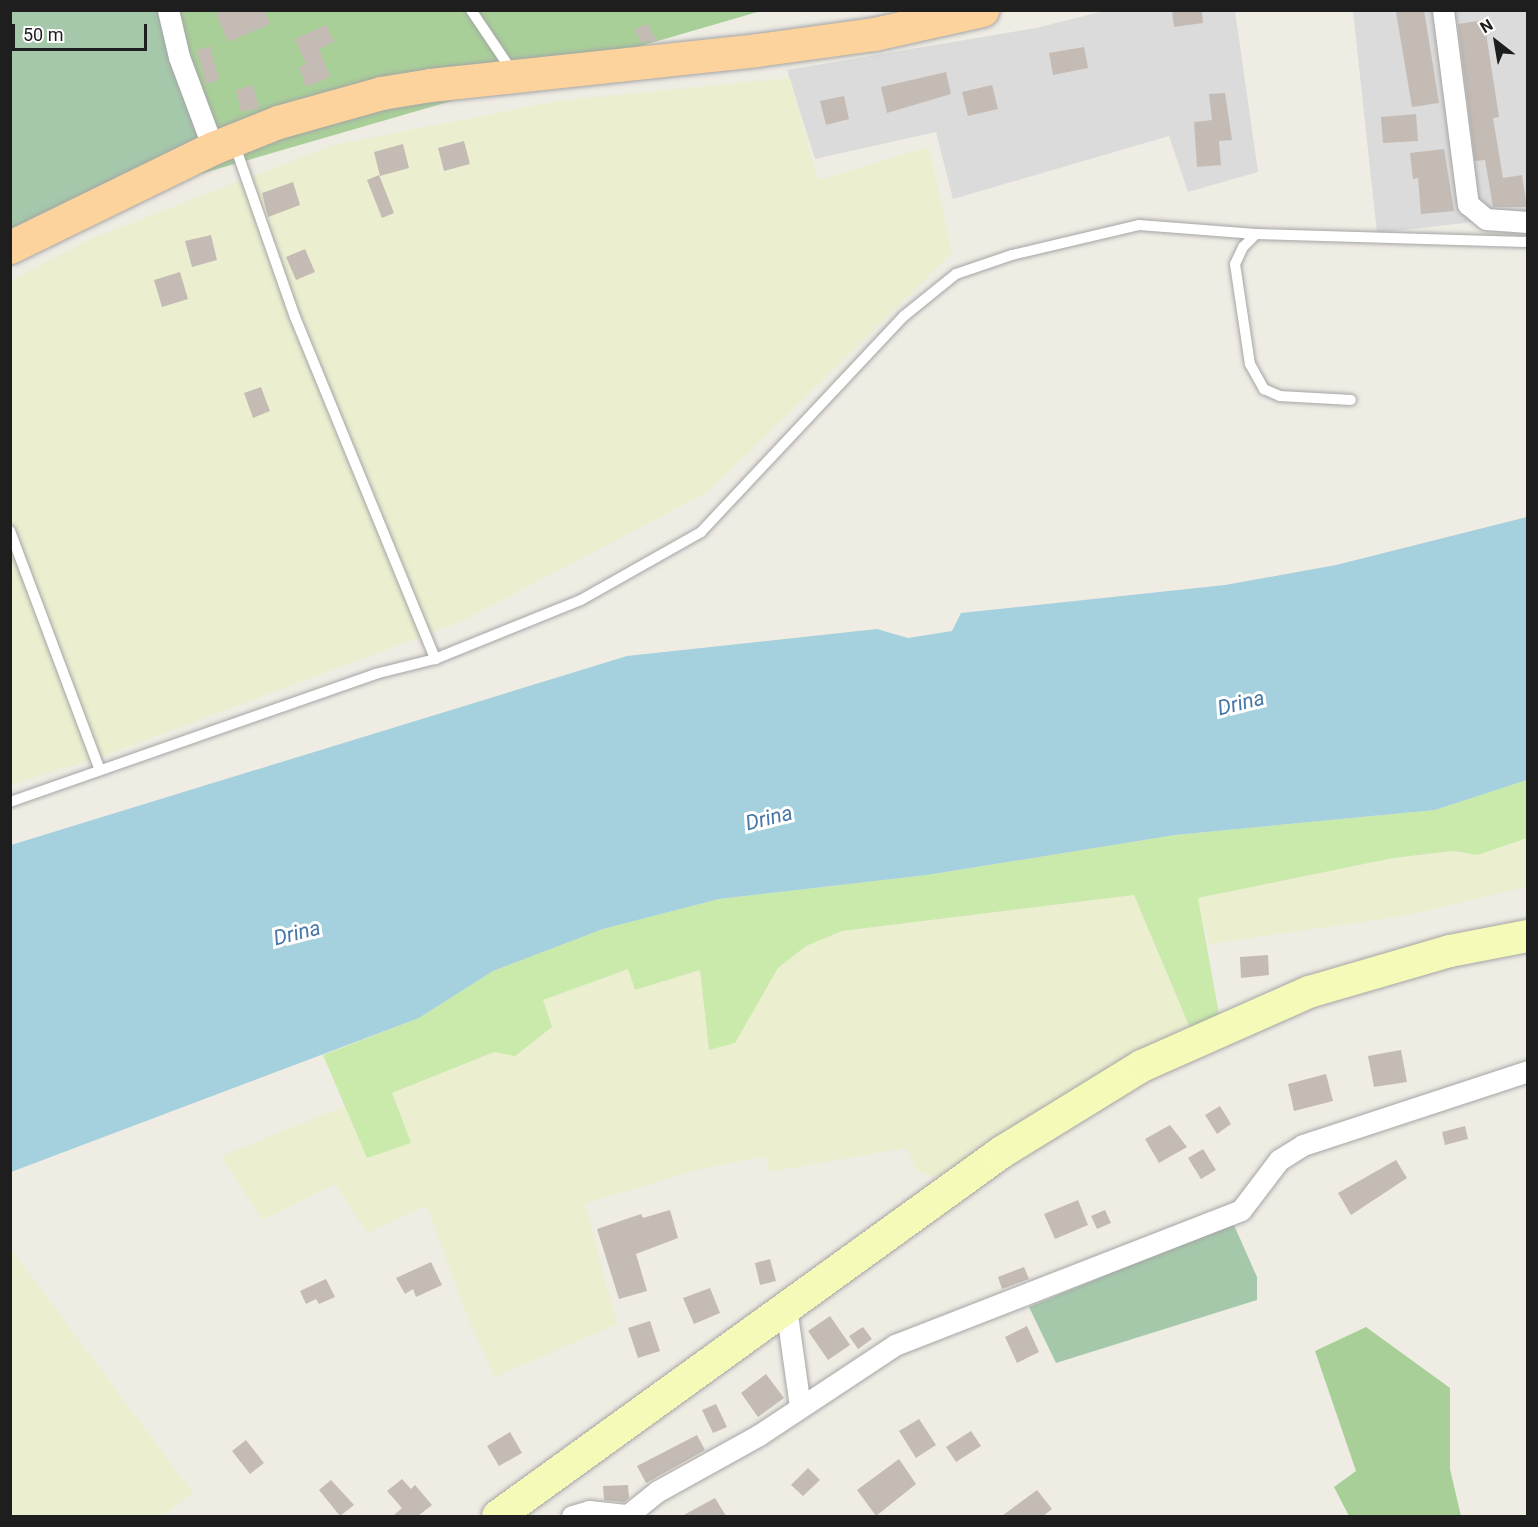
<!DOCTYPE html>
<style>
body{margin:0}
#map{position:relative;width:1538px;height:1527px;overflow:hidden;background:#efece4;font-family:Roboto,sans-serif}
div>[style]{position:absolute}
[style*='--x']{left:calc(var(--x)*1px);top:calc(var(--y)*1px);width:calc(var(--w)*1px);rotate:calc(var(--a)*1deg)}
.residential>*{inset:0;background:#dcdbdb}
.farmland>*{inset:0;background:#eceed0}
.grass>*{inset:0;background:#c9eaaa}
.forest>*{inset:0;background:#a9cf99}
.cemetery>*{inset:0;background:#a5c8ab}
.water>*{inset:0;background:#a5d0dd}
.building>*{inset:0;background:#c4bbb4}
.roads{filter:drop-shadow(0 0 2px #a5a5a5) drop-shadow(0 0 2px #a5a5a5)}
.lane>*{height:10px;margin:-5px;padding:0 5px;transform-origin:5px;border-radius:5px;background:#fff}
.street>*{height:21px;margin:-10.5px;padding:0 10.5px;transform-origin:10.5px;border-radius:10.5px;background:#fff}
.secondary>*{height:32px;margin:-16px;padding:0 16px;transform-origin:16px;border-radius:16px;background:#f6fab8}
.primary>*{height:33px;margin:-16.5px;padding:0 16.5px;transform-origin:16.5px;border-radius:16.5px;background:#fcd39d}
span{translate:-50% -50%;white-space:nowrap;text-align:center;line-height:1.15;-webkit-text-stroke:6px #fff;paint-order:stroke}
.water-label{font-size:21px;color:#4777a7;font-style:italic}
.frame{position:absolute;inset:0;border:12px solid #1e1e1e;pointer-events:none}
.north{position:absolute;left:1466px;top:12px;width:60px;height:60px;-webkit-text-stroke:4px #fff;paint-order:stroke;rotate:329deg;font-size:16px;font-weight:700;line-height:24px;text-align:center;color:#1e1e1e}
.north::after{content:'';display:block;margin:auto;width:21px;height:27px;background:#1e1e1e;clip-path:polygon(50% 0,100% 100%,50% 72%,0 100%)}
.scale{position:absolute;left:12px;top:24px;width:135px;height:27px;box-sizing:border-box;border:3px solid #1e1e1e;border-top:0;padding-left:8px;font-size:18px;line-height:21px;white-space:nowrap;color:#1e1e1e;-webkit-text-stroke:4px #fff;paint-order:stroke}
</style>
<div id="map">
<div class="residential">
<i style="clip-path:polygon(1104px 11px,1235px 11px,1258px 172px,1188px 192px,1169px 136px,953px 199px,936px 132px,815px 159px,787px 70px,1036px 28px)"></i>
<i style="clip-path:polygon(1353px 11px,1527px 11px,1527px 216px,1377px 233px)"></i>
</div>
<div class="farmland">
<i style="clip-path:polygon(790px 78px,818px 180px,929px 147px,952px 253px,708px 492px,462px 621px,115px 752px,11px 785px,11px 280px,95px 237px,333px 145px,558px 101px)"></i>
<i style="clip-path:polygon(1527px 838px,1527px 887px,1404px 916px,1209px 944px,1197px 898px,1393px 858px,1453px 851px,1478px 855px)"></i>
<i style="clip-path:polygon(1134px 895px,1190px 1028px,946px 1181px,917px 1171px,907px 1148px,769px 1172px,765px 1156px,697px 1170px,585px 1204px,617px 1324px,495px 1377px,467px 1316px,427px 1206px,367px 1233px,335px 1184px,262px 1220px,221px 1156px,345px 1106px,367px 1158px,410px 1143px,392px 1093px,494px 1052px,542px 1000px,628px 969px,635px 990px,700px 970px,709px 1050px,758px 1001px,778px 968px,806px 946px,842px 931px)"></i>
<i style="clip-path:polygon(11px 1249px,193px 1493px,162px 1516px,11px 1516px)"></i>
</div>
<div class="grass">
<i style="clip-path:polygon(1527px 780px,1527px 838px,1478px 855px,1453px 851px,1393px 858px,1198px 898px,1219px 1014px,1190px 1028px,1134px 895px,842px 931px,806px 946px,778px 968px,735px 1043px,709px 1050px,700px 970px,635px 990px,628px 969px,543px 1000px,552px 1027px,515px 1056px,494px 1052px,392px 1093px,411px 1143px,367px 1158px,323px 1055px,419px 1018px,493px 971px,603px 929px,719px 899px,927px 875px,1175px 835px,1435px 810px)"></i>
</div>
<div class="forest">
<i style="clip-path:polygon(11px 11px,761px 11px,11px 229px)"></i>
<i style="clip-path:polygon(1366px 1327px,1450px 1388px,1450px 1469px,1461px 1516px,1349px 1516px,1334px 1487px,1356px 1471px,1315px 1351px)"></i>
</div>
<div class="cemetery">
<i style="clip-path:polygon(11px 11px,171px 11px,205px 145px,11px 237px)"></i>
<i style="clip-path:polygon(1233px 1223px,1257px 1277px,1257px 1300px,1056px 1363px,1029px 1307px)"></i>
</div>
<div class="water">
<i style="clip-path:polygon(1527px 517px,1527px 780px,1435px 810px,1175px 835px,927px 875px,719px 899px,603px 929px,493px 971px,419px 1018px,11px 1172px,11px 845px,627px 656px,877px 629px,908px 638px,952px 631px,961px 613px,1225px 585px,1336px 565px)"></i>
</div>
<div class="building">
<i style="clip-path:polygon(224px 10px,264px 10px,270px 24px,228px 42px,216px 14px)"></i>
<i style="clip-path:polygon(1172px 10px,1202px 10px,1203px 23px,1174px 27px)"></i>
<i style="clip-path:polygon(1424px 10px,1439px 103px,1412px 107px,1396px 12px)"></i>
<i style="clip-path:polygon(1484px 20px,1499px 117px,1493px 118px,1503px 178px,1522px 175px,1527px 207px,1493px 207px,1485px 160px,1475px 161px,1458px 24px)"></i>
<i style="clip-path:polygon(647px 23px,657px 41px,642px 43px,634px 30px)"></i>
<i style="clip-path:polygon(326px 25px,334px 42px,319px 49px,330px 77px,306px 87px,299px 67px,306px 64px,295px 39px)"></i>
<i style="clip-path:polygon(210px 46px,219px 80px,206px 84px,197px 50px)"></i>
<i style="clip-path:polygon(1084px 47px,1088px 68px,1053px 75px,1049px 53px)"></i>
<i style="clip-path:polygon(946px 72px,951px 94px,887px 113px,881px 87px)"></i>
<i style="clip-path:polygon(253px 85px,259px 108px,241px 112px,236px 90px)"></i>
<i style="clip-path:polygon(992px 85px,998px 109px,968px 116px,962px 92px)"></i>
<i style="clip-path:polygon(1225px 93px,1232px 140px,1219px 141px,1221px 165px,1197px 167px,1194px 122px,1212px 120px,1209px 94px)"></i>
<i style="clip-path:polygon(844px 96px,849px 119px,826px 125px,820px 101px)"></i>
<i style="clip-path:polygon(1416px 114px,1418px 141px,1383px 143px,1381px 117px)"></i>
<i style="clip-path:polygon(464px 141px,470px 164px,444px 171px,438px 148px)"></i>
<i style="clip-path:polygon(403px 144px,409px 168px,380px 176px,374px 152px)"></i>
<i style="clip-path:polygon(1444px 149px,1454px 211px,1421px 214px,1418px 178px,1413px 179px,1410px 153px)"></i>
<i style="clip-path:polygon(379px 175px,394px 213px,382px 218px,367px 180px)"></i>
<i style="clip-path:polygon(293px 182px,300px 205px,268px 217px,262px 193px)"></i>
<i style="clip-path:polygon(211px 235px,217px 260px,192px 267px,185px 241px)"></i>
<i style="clip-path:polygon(305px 249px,315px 272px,296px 280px,286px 257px)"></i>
<i style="clip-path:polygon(180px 272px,188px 299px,162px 307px,154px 280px)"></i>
<i style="clip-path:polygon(261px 387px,270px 411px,253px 418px,244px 393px)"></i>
<i style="clip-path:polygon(1268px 955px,1269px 975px,1241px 978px,1240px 957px)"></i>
<i style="clip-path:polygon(1401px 1050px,1407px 1082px,1374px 1087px,1368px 1056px)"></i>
<i style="clip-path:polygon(1326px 1074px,1333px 1101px,1294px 1111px,1288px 1084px)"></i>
<i style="clip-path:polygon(1220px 1106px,1231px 1124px,1217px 1134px,1205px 1115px)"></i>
<i style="clip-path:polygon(1170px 1125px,1187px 1147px,1159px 1163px,1145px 1139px)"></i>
<i style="clip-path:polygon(1465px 1126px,1468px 1139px,1445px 1145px,1442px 1132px)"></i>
<i style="clip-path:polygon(1203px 1149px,1216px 1170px,1201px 1179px,1188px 1158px)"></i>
<i style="clip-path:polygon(1396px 1160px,1407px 1178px,1351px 1215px,1338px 1193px)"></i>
<i style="clip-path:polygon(1078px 1200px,1088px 1225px,1055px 1239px,1044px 1214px)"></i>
<i style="clip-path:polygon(670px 1210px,678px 1238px,636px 1254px,647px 1291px,619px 1299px,597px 1229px,641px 1214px,643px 1218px)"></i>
<i style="clip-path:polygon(1105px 1210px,1111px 1223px,1097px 1229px,1091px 1216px)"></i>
<i style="clip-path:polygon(770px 1259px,776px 1281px,760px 1285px,755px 1263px)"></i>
<i style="clip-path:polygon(431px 1262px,442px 1285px,416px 1297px,413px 1289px,405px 1294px,396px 1278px)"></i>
<i style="clip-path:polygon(1024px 1267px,1029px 1279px,1002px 1289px,998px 1277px)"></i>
<i style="clip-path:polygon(326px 1279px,335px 1297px,319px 1304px,316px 1299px,306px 1304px,300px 1291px)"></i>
<i style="clip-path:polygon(710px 1288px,720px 1313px,694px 1324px,683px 1298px)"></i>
<i style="clip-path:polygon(830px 1316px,850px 1345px,828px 1360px,808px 1331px)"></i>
<i style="clip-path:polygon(650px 1321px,660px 1351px,638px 1358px,628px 1328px)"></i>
<i style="clip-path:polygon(1027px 1326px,1039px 1352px,1017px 1363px,1005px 1337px)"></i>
<i style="clip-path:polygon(863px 1327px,872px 1339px,858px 1349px,849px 1336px)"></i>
<i style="clip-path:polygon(766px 1374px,784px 1398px,758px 1417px,741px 1393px)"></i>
<i style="clip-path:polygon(716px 1404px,727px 1427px,713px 1433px,702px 1410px)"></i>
<i style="clip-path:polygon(919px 1419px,936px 1445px,916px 1458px,899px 1431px)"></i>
<i style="clip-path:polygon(971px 1431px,981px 1446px,956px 1462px,946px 1447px)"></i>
<i style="clip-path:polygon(510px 1432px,522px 1453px,499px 1466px,487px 1446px)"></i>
<i style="clip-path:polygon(697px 1435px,705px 1450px,646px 1483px,637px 1466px)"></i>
<i style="clip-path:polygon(246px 1440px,264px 1463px,250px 1474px,232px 1451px)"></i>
<i style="clip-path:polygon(899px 1459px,916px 1484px,876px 1516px,857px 1490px)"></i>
<i style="clip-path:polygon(808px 1468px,820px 1480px,803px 1496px,791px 1485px)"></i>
<i style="clip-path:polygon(402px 1479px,411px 1489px,415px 1485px,432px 1505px,418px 1516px,393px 1516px,402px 1508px,387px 1491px)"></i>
<i style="clip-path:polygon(331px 1480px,354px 1505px,340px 1516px,319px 1490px)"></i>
<i style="clip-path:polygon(628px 1485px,629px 1498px,624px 1502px,604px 1500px,603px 1486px)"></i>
<i style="clip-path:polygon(1037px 1490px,1052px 1509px,1043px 1516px,1002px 1516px)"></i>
<i style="clip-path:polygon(715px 1498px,726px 1516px,682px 1516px)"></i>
</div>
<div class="roads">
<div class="lane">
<i style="--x:471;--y:10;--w:73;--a:56.1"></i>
<i style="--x:234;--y:143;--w:184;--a:70.7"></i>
<i style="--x:295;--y:317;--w:370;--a:67.7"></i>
<i style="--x:1256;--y:234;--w:18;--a:135"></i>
<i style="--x:1243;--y:247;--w:19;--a:115"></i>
<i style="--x:1235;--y:264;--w:101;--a:81.5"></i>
<i style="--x:1250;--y:364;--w:29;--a:61"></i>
<i style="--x:1264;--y:389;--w:17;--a:24"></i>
<i style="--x:1280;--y:396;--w:71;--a:3.2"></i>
<i style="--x:10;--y:531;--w:253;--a:69.4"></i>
<i style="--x:10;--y:802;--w:387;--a:-19.3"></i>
<i style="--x:375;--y:674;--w:62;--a:-14"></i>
<i style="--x:435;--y:659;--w:157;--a:-22"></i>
<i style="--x:581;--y:600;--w:138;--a:-29.5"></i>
<i style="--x:701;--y:532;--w:296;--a:-46.8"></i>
<i style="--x:904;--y:316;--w:67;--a:-38.9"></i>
<i style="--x:956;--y:274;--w:59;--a:-18.7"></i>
<i style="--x:1012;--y:255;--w:130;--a:-13.3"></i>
<i style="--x:1139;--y:225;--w:117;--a:4.4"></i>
<i style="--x:1256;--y:234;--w:272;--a:1.7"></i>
</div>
<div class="street">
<i style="--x:168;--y:10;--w:48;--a:76.8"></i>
<i style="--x:179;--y:57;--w:97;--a:69.5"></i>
<i style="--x:1443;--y:10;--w:196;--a:82.7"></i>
<i style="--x:1468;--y:204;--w:23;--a:40"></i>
<i style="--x:1486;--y:219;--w:42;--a:4.1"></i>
<i style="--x:786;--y:1307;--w:100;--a:82"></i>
<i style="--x:572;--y:1516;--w:18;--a:-16"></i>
<i style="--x:589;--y:1511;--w:39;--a:6"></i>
<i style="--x:628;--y:1515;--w:38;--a:-39"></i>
<i style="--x:658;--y:1491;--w:115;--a:-29"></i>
<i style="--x:759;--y:1435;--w:163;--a:-33.5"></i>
<i style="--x:895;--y:1345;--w:371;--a:-21.3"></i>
<i style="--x:1241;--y:1210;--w:63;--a:-52.8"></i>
<i style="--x:1279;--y:1160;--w:28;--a:-32"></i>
<i style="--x:1303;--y:1145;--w:237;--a:-18.2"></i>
</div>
<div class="secondary">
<i style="--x:498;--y:1516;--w:622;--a:-35.84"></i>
<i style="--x:1002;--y:1152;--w:164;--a:-31.6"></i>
<i style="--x:1142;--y:1066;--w:183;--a:-23.9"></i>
<i style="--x:1309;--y:992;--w:147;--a:-16.2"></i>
<i style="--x:1450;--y:951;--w:79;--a:-10.9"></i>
</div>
<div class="primary">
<i style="--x:10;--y:247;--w:226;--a:-26"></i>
<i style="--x:213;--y:148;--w:70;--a:-21.8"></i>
<i style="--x:278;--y:122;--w:107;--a:-15.7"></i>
<i style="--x:381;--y:93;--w:50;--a:-9.3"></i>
<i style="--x:430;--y:85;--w:329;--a:-6.1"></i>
<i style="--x:757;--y:50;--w:118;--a:-7.8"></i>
<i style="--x:874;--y:34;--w:111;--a:-12.5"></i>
</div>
</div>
<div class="water-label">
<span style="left:1241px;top:703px;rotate:-14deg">Drina</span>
<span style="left:769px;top:818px;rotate:-14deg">Drina</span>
<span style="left:297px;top:933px;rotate:-14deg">Drina</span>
</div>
<div class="frame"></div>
<div class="north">N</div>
<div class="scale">50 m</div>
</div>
